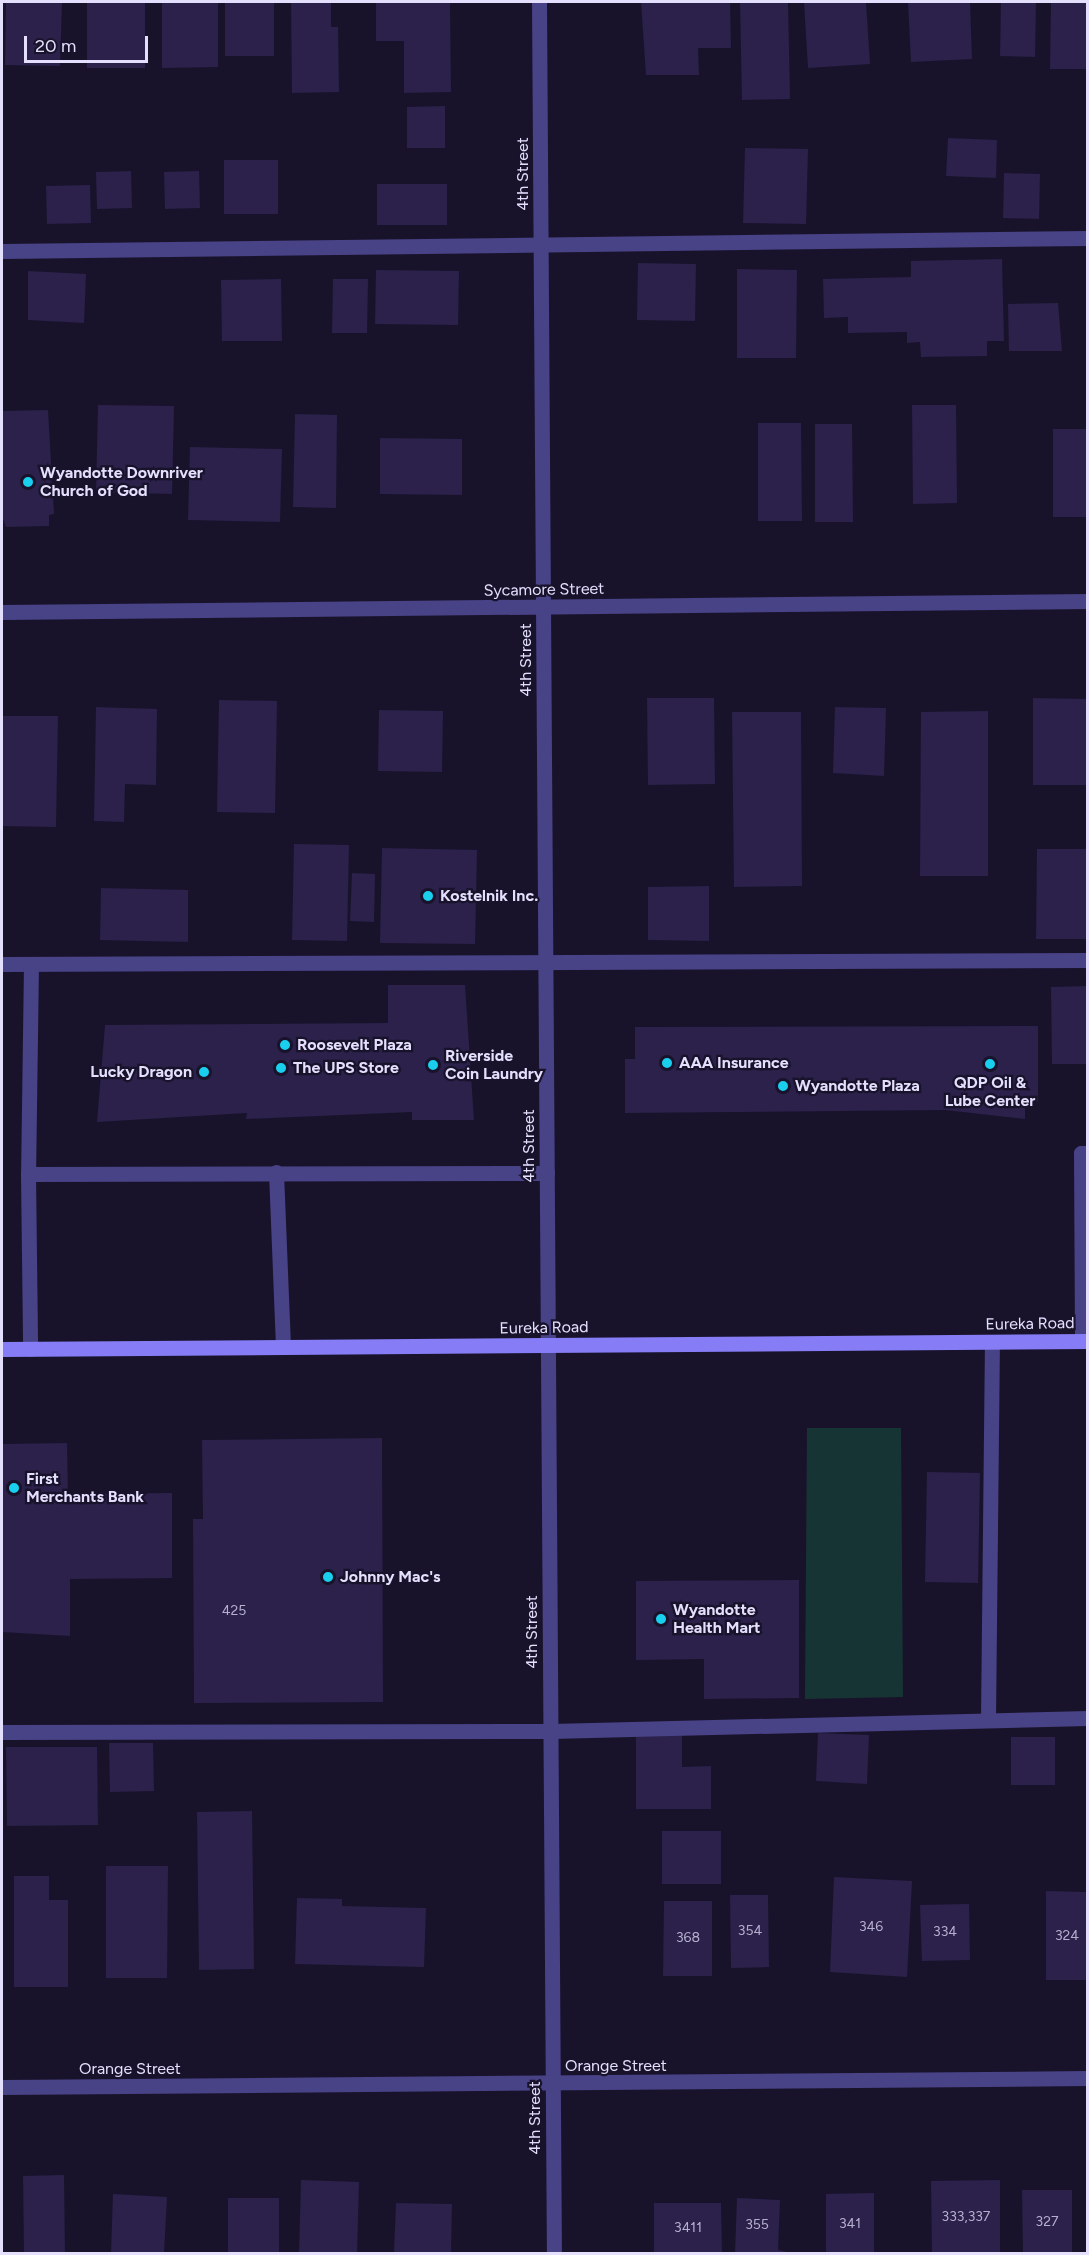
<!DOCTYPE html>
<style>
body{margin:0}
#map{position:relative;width:1089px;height:2255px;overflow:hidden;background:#18132b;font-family:Figtree,sans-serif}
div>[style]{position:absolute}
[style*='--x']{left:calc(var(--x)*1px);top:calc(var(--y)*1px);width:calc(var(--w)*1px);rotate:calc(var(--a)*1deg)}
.green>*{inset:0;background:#173434}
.building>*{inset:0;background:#2b214a}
.lane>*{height:15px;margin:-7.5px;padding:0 7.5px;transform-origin:7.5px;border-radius:7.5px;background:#484286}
.street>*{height:15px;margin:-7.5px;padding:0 7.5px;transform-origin:7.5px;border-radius:7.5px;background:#484286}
.secondary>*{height:15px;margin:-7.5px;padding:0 7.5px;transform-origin:7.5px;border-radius:7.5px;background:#867df6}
.dots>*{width:16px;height:16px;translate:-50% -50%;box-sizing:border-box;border:3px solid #18132b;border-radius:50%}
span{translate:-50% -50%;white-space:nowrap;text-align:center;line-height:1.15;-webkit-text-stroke:4.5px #18132b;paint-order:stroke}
.number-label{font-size:14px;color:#b6b0d0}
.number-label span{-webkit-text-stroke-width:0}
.street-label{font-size:16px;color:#e4dffd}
.poi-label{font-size:16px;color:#e4dffd;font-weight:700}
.left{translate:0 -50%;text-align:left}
.right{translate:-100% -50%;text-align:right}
.frame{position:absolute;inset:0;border:3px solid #e4dffd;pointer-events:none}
.scale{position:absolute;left:24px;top:36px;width:124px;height:27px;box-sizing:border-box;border:3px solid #e4dffd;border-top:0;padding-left:8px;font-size:18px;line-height:21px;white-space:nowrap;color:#e4dffd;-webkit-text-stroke:4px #18132b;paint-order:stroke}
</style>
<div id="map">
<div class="green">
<i style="clip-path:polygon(807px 1428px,901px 1428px,903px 1697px,805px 1699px)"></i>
</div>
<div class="building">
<i style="clip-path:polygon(6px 2px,62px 2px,60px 66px,5px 65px)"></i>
<i style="clip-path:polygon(87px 2px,145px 2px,145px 68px,87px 68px)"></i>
<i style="clip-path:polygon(162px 2px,218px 2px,218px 67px,162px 68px)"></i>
<i style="clip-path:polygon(225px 2px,274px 2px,274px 56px,225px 56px)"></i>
<i style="clip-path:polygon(291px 2px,331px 2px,331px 27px,338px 27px,339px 92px,292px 93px)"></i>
<i style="clip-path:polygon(376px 2px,450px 2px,451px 92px,404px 93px,404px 41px,376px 41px)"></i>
<i style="clip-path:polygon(641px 2px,730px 2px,731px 48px,698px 48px,699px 75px,646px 75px)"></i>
<i style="clip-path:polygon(740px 2px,788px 2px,790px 99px,742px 100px)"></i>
<i style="clip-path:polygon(804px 2px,866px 2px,870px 64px,808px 68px)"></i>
<i style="clip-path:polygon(908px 2px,970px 2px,972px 59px,911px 62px)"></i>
<i style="clip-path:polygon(1001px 2px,1036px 2px,1035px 57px,1000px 56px)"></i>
<i style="clip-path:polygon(1051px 2px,1088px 2px,1088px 69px,1050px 69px)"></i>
<i style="clip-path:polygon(445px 106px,445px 148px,407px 148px,407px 107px)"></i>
<i style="clip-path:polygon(948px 138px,997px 140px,996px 178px,946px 176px)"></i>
<i style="clip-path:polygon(745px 148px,808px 149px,806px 224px,743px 223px)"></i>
<i style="clip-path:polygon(224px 160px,278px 160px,278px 214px,224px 214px)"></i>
<i style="clip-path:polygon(131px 171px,132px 208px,97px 209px,96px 172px)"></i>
<i style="clip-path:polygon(199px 171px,200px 208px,165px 209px,164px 172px)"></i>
<i style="clip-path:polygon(1004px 173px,1040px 174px,1039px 219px,1003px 218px)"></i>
<i style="clip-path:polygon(377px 184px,447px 184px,447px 225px,377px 225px)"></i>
<i style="clip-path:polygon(90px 185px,91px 223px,47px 224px,46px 186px)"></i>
<i style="clip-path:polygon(1002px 259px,1004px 341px,987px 341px,987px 356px,921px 357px,920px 342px,907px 343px,907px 332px,848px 333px,848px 317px,824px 318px,823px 279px,911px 277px,911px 261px)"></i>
<i style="clip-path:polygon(638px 263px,696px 264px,695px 321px,637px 320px)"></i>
<i style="clip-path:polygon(737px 269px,797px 270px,796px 358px,737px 358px)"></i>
<i style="clip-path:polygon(376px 270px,459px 271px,458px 325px,375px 324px)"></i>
<i style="clip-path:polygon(28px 271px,86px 274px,84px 323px,28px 320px)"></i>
<i style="clip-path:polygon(281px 279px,282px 341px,222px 341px,221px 280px)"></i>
<i style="clip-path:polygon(333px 279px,368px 279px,367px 333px,332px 333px)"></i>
<i style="clip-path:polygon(1058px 303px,1062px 351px,1009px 351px,1008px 304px)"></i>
<i style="clip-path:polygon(98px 405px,174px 406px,172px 494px,96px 492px)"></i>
<i style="clip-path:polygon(912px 405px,956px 405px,957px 503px,913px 504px)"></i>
<i style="clip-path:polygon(48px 410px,54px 514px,49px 515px,49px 526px,6px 527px,2px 516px,2px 411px)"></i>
<i style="clip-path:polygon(295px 414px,337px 415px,336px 508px,293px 507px)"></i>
<i style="clip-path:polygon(758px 423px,801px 423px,802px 521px,758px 521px)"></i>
<i style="clip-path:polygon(815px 424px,852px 424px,853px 522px,815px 522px)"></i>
<i style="clip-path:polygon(1053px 429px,1088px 429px,1088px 517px,1053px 517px)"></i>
<i style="clip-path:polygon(380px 438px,462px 439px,462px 495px,380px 494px)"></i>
<i style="clip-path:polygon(190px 447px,282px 449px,280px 522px,188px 520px)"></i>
<i style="clip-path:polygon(647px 698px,714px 698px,715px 784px,648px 785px)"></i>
<i style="clip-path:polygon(1033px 698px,1088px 699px,1088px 785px,1033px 785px)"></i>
<i style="clip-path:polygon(219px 700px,277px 701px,275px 813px,217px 812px)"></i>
<i style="clip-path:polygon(96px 707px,157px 709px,156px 785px,125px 784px,124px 822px,94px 821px)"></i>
<i style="clip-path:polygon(835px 707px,886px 708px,884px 776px,833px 773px)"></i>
<i style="clip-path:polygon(379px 710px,443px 711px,442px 772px,378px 771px)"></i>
<i style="clip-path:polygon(988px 711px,988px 876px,920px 876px,921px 712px)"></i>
<i style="clip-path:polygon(732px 712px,801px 712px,802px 886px,734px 887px)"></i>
<i style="clip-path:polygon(3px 716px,58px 716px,56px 827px,2px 826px)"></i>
<i style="clip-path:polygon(294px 844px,349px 845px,347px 941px,292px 940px)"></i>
<i style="clip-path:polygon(382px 848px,477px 850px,475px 944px,380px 943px)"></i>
<i style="clip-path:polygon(1037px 849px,1088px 849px,1088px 939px,1036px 939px)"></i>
<i style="clip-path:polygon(352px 873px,375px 874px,374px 922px,350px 921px)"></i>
<i style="clip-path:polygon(709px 886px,709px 941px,648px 940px,648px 887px)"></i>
<i style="clip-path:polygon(101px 888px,188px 890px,188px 942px,100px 940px)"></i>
<i style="clip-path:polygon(388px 985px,465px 985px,474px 1120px,412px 1120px,412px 1112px,246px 1119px,247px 1113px,97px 1122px,105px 1025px,388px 1023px)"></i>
<i style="clip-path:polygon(1088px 986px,1088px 1064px,1052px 1064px,1051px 987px)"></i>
<i style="clip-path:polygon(1038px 1026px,1038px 1102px,1025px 1102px,1025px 1119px,945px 1110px,625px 1113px,625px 1059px,635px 1059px,635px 1027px)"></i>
<i style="clip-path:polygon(382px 1438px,383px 1702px,194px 1703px,193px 1519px,203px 1519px,202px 1440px)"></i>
<i style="clip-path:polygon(67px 1443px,68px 1494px,172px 1493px,172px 1578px,70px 1579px,70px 1636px,2px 1632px,2px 1444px)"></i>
<i style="clip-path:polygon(927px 1472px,980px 1473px,978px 1583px,925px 1582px)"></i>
<i style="clip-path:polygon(799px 1580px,799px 1698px,704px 1699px,704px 1659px,636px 1660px,636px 1581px)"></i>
<i style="clip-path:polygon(818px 1733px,869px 1735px,867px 1784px,816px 1781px)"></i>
<i style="clip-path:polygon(636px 1735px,682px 1735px,682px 1767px,711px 1766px,711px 1809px,636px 1809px)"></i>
<i style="clip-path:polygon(1011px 1737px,1055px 1737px,1055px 1785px,1011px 1785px)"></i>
<i style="clip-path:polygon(109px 1743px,153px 1743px,154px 1791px,110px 1792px)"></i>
<i style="clip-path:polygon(6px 1747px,97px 1747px,98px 1825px,7px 1826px)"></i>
<i style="clip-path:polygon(252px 1811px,254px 1969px,199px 1970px,197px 1812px)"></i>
<i style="clip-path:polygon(662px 1831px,721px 1831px,721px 1884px,662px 1884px)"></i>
<i style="clip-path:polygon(106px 1866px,168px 1866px,167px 1978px,106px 1978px)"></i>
<i style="clip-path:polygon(14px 1876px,49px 1876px,49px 1900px,68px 1900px,68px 1987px,14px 1987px)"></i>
<i style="clip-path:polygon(834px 1877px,912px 1881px,907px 1977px,830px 1972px)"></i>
<i style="clip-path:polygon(1046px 1891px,1088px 1892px,1088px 1980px,1046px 1980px)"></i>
<i style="clip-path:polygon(730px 1895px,768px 1895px,769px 1967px,731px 1968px)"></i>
<i style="clip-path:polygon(297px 1898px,342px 1899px,342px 1906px,426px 1908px,424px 1967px,295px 1964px)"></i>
<i style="clip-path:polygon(664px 1901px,712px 1901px,712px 1976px,663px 1976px)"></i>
<i style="clip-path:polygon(969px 1904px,970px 1960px,922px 1961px,920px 1905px)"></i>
<i style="clip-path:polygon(64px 2175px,65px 2253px,24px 2253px,23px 2176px)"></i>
<i style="clip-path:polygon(301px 2180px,359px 2182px,357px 2253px,299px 2253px)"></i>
<i style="clip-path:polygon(1000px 2180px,1000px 2253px,932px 2253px,931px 2181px)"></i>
<i style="clip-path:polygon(1022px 2190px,1072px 2190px,1072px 2253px,1023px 2253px)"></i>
<i style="clip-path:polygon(874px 2193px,874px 2253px,826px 2253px,826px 2194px)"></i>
<i style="clip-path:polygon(113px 2194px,167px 2197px,164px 2253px,111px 2253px)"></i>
<i style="clip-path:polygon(228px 2198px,279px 2198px,279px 2253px,228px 2253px)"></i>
<i style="clip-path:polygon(737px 2198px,780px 2200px,778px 2250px,791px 2253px,735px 2253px)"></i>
<i style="clip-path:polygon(396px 2203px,452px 2204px,451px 2253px,394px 2253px)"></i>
<i style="clip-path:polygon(654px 2203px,721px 2203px,722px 2253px,654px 2253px)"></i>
</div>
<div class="lane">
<i style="--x:2;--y:251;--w:1086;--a:-0.69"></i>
<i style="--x:2;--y:964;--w:1086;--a:-0.21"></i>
<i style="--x:31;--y:964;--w:210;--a:90.8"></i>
<i style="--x:28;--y:1174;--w:519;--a:-0.11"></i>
<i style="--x:276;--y:1172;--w:175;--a:87.7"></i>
<i style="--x:28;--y:1174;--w:175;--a:89.3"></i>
<i style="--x:1082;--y:1341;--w:188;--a:-90.3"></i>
<i style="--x:1081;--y:1153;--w:7;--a:0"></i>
<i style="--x:988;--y:1720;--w:377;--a:-89.4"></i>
<i style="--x:2;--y:1732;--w:549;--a:-0.1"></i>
<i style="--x:551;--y:1731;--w:537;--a:-1.39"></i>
</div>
<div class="street">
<i style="--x:539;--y:2;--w:2252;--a:89.62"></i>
<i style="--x:2;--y:612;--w:1086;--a:-0.58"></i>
<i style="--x:2;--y:2087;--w:1086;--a:-0.47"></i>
</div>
<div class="secondary">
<i style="--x:2;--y:1349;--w:1086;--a:-0.42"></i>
</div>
<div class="dots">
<i style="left:28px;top:482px;background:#1acfee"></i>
<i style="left:428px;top:896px;background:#1acfee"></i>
<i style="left:285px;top:1045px;background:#1acfee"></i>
<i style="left:667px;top:1063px;background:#1acfee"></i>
<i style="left:990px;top:1064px;background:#1acfee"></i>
<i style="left:433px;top:1065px;background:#1acfee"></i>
<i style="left:281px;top:1068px;background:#1acfee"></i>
<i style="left:204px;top:1072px;background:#1acfee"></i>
<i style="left:783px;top:1086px;background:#1acfee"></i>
<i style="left:14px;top:1488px;background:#1acfee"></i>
<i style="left:328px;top:1577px;background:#1acfee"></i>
<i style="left:661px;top:1619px;background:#1acfee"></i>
</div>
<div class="number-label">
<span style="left:234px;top:1611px">425</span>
<span style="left:871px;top:1927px">346</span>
<span style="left:750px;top:1931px">354</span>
<span style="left:945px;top:1932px">334</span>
<span style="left:1067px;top:1936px">324</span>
<span style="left:688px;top:1938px">368</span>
<span style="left:966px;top:2217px">333,337</span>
<span style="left:1047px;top:2222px">327</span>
<span style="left:850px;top:2224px">341</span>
<span style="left:757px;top:2225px">355</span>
<span style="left:688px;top:2228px">3411</span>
</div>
<div class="street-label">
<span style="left:523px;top:174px;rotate:-90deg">4th Street</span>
<span style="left:544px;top:590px;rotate:-1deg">Sycamore Street</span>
<span style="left:526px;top:660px;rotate:-90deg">4th Street</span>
<span style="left:529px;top:1146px;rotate:-90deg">4th Street</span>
<span style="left:1030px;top:1324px;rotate:-1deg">Eureka Road</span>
<span style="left:544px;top:1328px;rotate:-1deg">Eureka Road</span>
<span style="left:532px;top:1632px;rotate:-90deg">4th Street</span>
<span style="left:616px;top:2066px">Orange Street</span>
<span style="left:130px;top:2069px">Orange Street</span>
<span style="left:535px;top:2118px;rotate:-90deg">4th Street</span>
</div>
<div class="poi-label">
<span class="left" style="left:40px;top:482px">Wyandotte Downriver<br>Church of God</span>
<span class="left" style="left:440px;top:896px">Kostelnik Inc.</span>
<span class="left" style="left:297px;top:1045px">Roosevelt Plaza</span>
<span class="left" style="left:445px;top:1065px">Riverside<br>Coin Laundry</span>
<span class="left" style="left:679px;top:1063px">AAA Insurance</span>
<span class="left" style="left:293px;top:1068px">The UPS Store</span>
<span class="right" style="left:192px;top:1072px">Lucky Dragon</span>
<span style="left:990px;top:1092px">QDP Oil &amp;<br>Lube Center</span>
<span class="left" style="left:795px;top:1086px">Wyandotte Plaza</span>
<span class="left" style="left:26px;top:1488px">First<br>Merchants Bank</span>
<span class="left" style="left:340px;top:1577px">Johnny Mac's</span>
<span class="left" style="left:673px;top:1619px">Wyandotte<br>Health Mart</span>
</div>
<div class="frame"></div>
<div class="scale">20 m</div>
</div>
